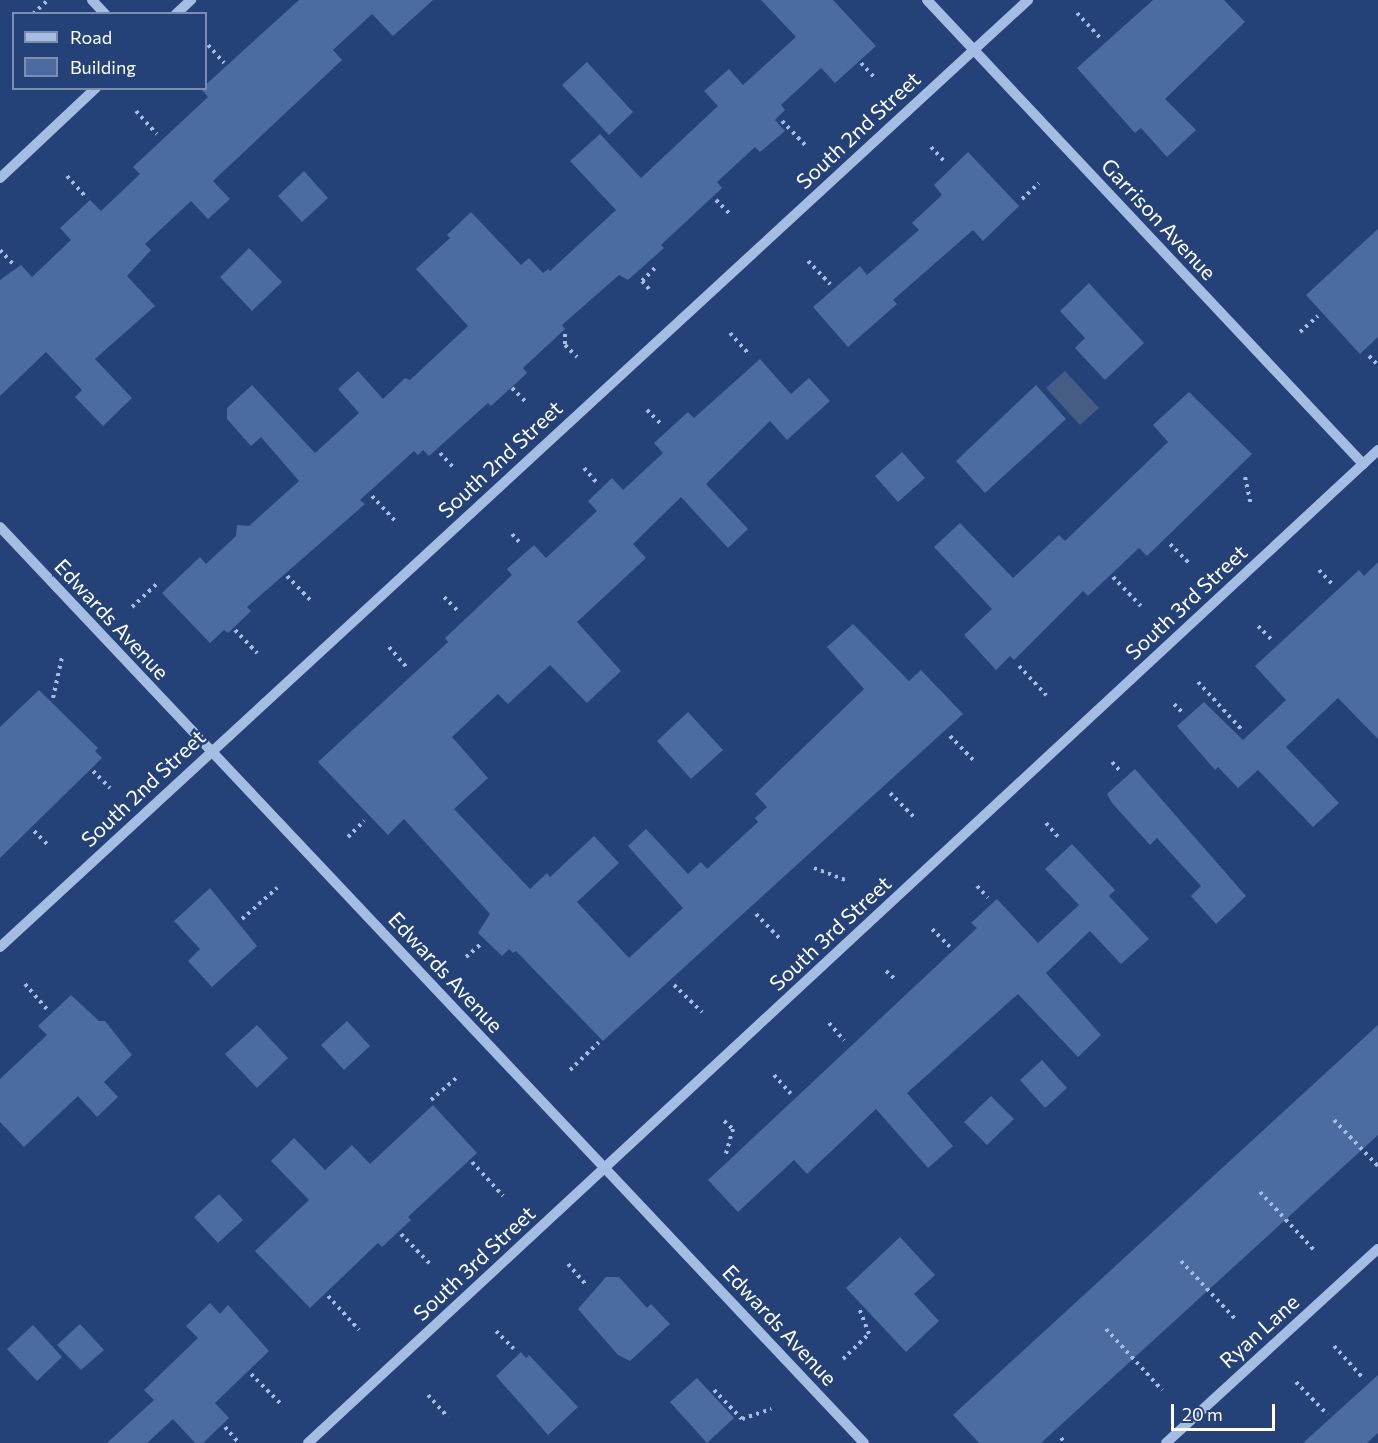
<!DOCTYPE html>
<style>
body{margin:0}
#map{position:relative;width:1378px;height:1443px;overflow:hidden;background:#244277;font-family:Commissioner,sans-serif}
div>[style]{position:absolute}
[style*='--x']{left:calc(var(--x)*1px);top:calc(var(--y)*1px);width:calc(var(--w)*1px);rotate:calc(var(--a)*1deg)}
.water>*{inset:0;background:#455c84}
.building>*{inset:0;background:#4c6ba1}
.path>*{height:4px;margin-top:-2px;transform-origin:0;background:repeating-linear-gradient(90deg,#a5bce3 0 3px,transparent 0 7.5px)}
.minor>*{height:10px;margin:-5px;padding:0 5px;transform-origin:5px;border-radius:5px;background:#a5bce3}
span{translate:-50% -50%;white-space:nowrap;text-align:center;line-height:1.15;-webkit-text-stroke:5px #244277;paint-order:stroke}
.street-label{font-size:21px;color:#fff}
.legend{position:absolute;left:12px;top:12px;width:195px;height:78px;box-sizing:border-box;background:#244277;border:2px solid #7c8ead;margin:0;padding:8px 10px;list-style:none;font-size:18px;color:#fff}
.legend li{display:flex;align-items:center;gap:12px;height:30px}
.legend b{width:30px;border:2px solid #7c8ead}
.scale{position:absolute;left:1171px;top:1404px;width:104px;height:27px;box-sizing:border-box;border:3px solid #fff;border-top:0;padding-left:8px;font-size:18px;line-height:21px;white-space:nowrap;color:#fff;-webkit-text-stroke:4px #244277;paint-order:stroke}
</style>
<div id="map">
<div class="water">
<i style="clip-path:polygon(1065px 371px,1099px 408px,1080px 425px,1046px 388px)"></i>
</div>
<div class="building">
<i style="clip-path:polygon(299px 0,433px 0,393px 36px,372px 14px,333px 50px,342px 60px,213px 181px,230px 199px,208px 219px,191px 201px,145px 244px,151px 250px,127px 276px,155px 306px,95px 359px,132px 398px,103px 426px,75px 397px,82px 390px,46px 352px,0 396px,0 280px,21px 265px,32px 277px,71px 240px,60px 228px,90px 200px,101px 211px,140px 174px,133px 167px,208px 97px,201px 89px)"></i>
<i style="clip-path:polygon(761px 0,833px 0,876px 46px,835px 83px,821px 68px,781px 105px,785px 110px,775px 120px,785px 131px,760px 152px,755px 147px,717px 182px,722px 188px,661px 245px,664px 248px,628px 280px,619px 275px,562px 325px,565px 329px,523px 368px,527px 373px,491px 406px,488px 403px,429px 456px,423px 450px,418px 455px,414px 451px,360px 500px,365px 504px,247px 607px,251px 611px,228px 633px,224px 630px,210px 643px,162px 593px,200px 557px,206px 564px,236px 536px,237px 525px,249px 526px,299px 481px,261px 437px,251px 446px,227px 419px,227px 408px,252px 385px,315px 453px,359px 413px,338px 389px,358px 371px,383px 399px,405px 378px,410px 380px,468px 326px,416px 269px,450px 238px,447px 235px,471px 212px,521px 265px,529px 258px,543px 273px,548px 269px,550px 271px,616px 210px,570px 161px,600px 134px,641px 178px,718px 106px,704px 91px,729px 69px,743px 85px,796px 37px)"></i>
<i style="clip-path:polygon(1153px 0,1224px 0,1245px 22px,1165px 99px,1196px 130px,1167px 157px,1141px 128px,1135px 133px,1077px 68px)"></i>
<i style="clip-path:polygon(587px 62px,633px 112px,609px 135px,562px 85px)"></i>
<i style="clip-path:polygon(968px 152px,1019px 206px,983px 241px,973px 230px,893px 300px,897px 304px,848px 347px,813px 307px,860px 266px,867px 275px,919px 230px,912px 223px,942px 195px,934px 185px)"></i>
<i style="clip-path:polygon(304px 171px,328px 198px,302px 222px,278px 196px)"></i>
<i style="clip-path:polygon(1378px 229px,1378px 337px,1360px 354px,1306px 295px)"></i>
<i style="clip-path:polygon(249px 248px,282px 282px,252px 311px,220px 277px)"></i>
<i style="clip-path:polygon(1089px 283px,1144px 343px,1105px 380px,1075px 348px,1085px 338px,1060px 311px)"></i>
<i style="clip-path:polygon(760px 359px,791px 394px,809px 378px,830px 401px,787px 440px,770px 421px,706px 484px,748px 529px,728px 548px,681px 497px,633px 544px,646px 558px,577px 622px,621px 671px,587px 703px,550px 665px,508px 704px,498px 694px,452px 737px,488px 778px,454px 809px,530px 889px,547px 873px,550px 877px,594px 836px,619px 863px,577px 902px,629px 958px,683px 908px,628px 846px,646px 829px,688px 874px,701px 862px,707px 869px,758px 822px,755px 818px,767px 807px,755px 794px,864px 689px,827px 647px,853px 624px,909px 681px,921px 670px,963px 714px,603px 1041px,516px 951px,513px 953px,509px 949px,502px 956px,478px 933px,490px 914px,404px 819px,388px 835px,318px 762px,448px 642px,445px 638px,512px 575px,507px 569px,534px 545px,546px 558px,597px 511px,588px 501px,612px 478px,623px 490px,663px 453px,654px 443px,688px 412px,694px 418px)"></i>
<i style="clip-path:polygon(1036px 385px,1066px 419px,985px 493px,956px 461px)"></i>
<i style="clip-path:polygon(1189px 392px,1252px 454px,1147px 556px,1139px 548px,1088px 596px,1083px 591px,1014px 660px,1010px 656px,996px 670px,964px 635px,992px 609px,934px 547px,960px 523px,1013px 578px,1059px 535px,1065px 541px,1168px 442px,1153px 425px)"></i>
<i style="clip-path:polygon(902px 452px,925px 478px,898px 502px,875px 476px)"></i>
<i style="clip-path:polygon(1378px 562px,1378px 739px,1338px 698px,1286px 747px,1339px 803px,1313px 827px,1258px 770px,1238px 788px,1218px 767px,1215px 770px,1177px 726px,1204px 702px,1243px 740px,1286px 700px,1255px 666px,1359px 570px,1364px 576px)"></i>
<i style="clip-path:polygon(39px 690px,98px 748px,95px 751px,102px 758px,0 858px,0 727px)"></i>
<i style="clip-path:polygon(688px 712px,723px 750px,691px 779px,657px 741px)"></i>
<i style="clip-path:polygon(1135px 769px,1246px 896px,1216px 924px,1191px 896px,1201px 886px,1157px 838px,1150px 845px,1112px 803px,1107px 794px)"></i>
<i style="clip-path:polygon(1072px 844px,1115px 890px,1109px 896px,1149px 939px,1121px 964px,1090px 931px,1046px 973px,1101px 1035px,1078px 1057px,1018px 994px,907px 1093px,953px 1146px,928px 1168px,876px 1109px,807px 1174px,794px 1160px,738px 1212px,708px 1180px,977px 928px,971px 923px,997px 899px,1038px 943px,1079px 905px,1045px 869px)"></i>
<i style="clip-path:polygon(210px 888px,257px 946px,212px 987px,188px 961px,200px 949px,174px 921px)"></i>
<i style="clip-path:polygon(71px 995px,99px 1021px,105px 1021px,132px 1055px,104px 1082px,118px 1097px,97px 1117px,78px 1096px,24px 1147px,0 1122px,0 1079px,47px 1035px,38px 1026px)"></i>
<i style="clip-path:polygon(347px 1021px,370px 1046px,344px 1070px,321px 1045px)"></i>
<i style="clip-path:polygon(257px 1025px,288px 1058px,257px 1088px,225px 1054px)"></i>
<i style="clip-path:polygon(1378px 1025px,1378px 1135px,1041px 1443px,979px 1443px,953px 1415px)"></i>
<i style="clip-path:polygon(1042px 1060px,1067px 1088px,1045px 1108px,1020px 1080px)"></i>
<i style="clip-path:polygon(991px 1096px,1014px 1119px,987px 1145px,964px 1122px)"></i>
<i style="clip-path:polygon(433px 1105px,477px 1153px,408px 1217px,411px 1220px,382px 1247px,378px 1243px,310px 1308px,255px 1251px,309px 1200px,271px 1161px,294px 1138px,325px 1170px,352px 1145px,370px 1164px)"></i>
<i style="clip-path:polygon(219px 1194px,243px 1220px,218px 1243px,194px 1217px)"></i>
<i style="clip-path:polygon(900px 1237px,935px 1275px,914px 1294px,939px 1321px,906px 1352px,846px 1288px)"></i>
<i style="clip-path:polygon(606px 1277px,619px 1277px,647px 1308px,651px 1304px,670px 1324px,630px 1361px,618px 1355px,578px 1309px)"></i>
<i style="clip-path:polygon(210px 1303px,220px 1314px,228px 1305px,269px 1351px,215px 1403px,229px 1418px,203px 1443px,195px 1443px,173px 1419px,147px 1443px,107px 1443px,154px 1400px,144px 1390px,198px 1338px,186px 1326px)"></i>
<i style="clip-path:polygon(80px 1324px,104px 1350px,81px 1370px,57px 1345px)"></i>
<i style="clip-path:polygon(33px 1325px,62px 1357px,37px 1381px,7px 1349px)"></i>
<i style="clip-path:polygon(521px 1352px,526px 1358px,529px 1355px,578px 1407px,548px 1435px,496px 1376px)"></i>
<i style="clip-path:polygon(1378px 1375px,1378px 1433px,1367px 1443px,1303px 1443px)"></i>
<i style="clip-path:polygon(697px 1378px,734px 1418px,707px 1443px,670px 1402px)"></i>
</div>
<div class="path">
<i style="--x:1077;--y:13;--w:37;--a:47"></i>
<i style="--x:33;--y:14;--w:19;--a:-43"></i>
<i style="--x:208;--y:45;--w:24;--a:48"></i>
<i style="--x:861;--y:63;--w:22;--a:47"></i>
<i style="--x:136;--y:111;--w:31;--a:48"></i>
<i style="--x:782;--y:121;--w:33;--a:46"></i>
<i style="--x:931;--y:147;--w:22;--a:47"></i>
<i style="--x:67;--y:176;--w:30;--a:48"></i>
<i style="--x:1022;--y:199;--w:23;--a:-43"></i>
<i style="--x:716;--y:200;--w:20;--a:45"></i>
<i style="--x:0;--y:250;--w:19;--a:47"></i>
<i style="--x:808;--y:261;--w:32;--a:46"></i>
<i style="--x:649;--y:289;--w:11;--a:-131"></i>
<i style="--x:642;--y:281;--w:18;--a:-45"></i>
<i style="--x:1300;--y:332;--w:24;--a:-42"></i>
<i style="--x:730;--y:333;--w:30;--a:48"></i>
<i style="--x:565;--y:334;--w:11;--a:90"></i>
<i style="--x:565;--y:345;--w:17;--a:45"></i>
<i style="--x:1369;--y:356;--w:13;--a:45"></i>
<i style="--x:512;--y:388;--w:21;--a:45"></i>
<i style="--x:647;--y:410;--w:21;--a:45"></i>
<i style="--x:440;--y:453;--w:22;--a:47"></i>
<i style="--x:584;--y:468;--w:20;--a:49"></i>
<i style="--x:1245;--y:477;--w:29;--a:78"></i>
<i style="--x:372;--y:496;--w:37;--a:47"></i>
<i style="--x:512;--y:534;--w:15;--a:48"></i>
<i style="--x:1170;--y:544;--w:27;--a:45"></i>
<i style="--x:1319;--y:570;--w:19;--a:47"></i>
<i style="--x:287;--y:576;--w:36;--a:46"></i>
<i style="--x:1113;--y:577;--w:40;--a:46"></i>
<i style="--x:444;--y:597;--w:20;--a:45"></i>
<i style="--x:132;--y:607;--w:37;--a:-43"></i>
<i style="--x:1258;--y:626;--w:21;--a:45"></i>
<i style="--x:235;--y:630;--w:32;--a:46"></i>
<i style="--x:389;--y:647;--w:28;--a:49"></i>
<i style="--x:1019;--y:666;--w:40;--a:47"></i>
<i style="--x:1198;--y:682;--w:65;--a:47.5"></i>
<i style="--x:53;--y:698;--w:42;--a:-77.6"></i>
<i style="--x:1174;--y:704;--w:13;--a:45"></i>
<i style="--x:950;--y:736;--w:35;--a:46"></i>
<i style="--x:1112;--y:762;--w:15;--a:48"></i>
<i style="--x:93;--y:771;--w:24;--a:45"></i>
<i style="--x:890;--y:793;--w:34;--a:45"></i>
<i style="--x:1046;--y:823;--w:18;--a:49"></i>
<i style="--x:34;--y:831;--w:20;--a:45"></i>
<i style="--x:348;--y:837;--w:23;--a:-45"></i>
<i style="--x:814;--y:868;--w:34;--a:21"></i>
<i style="--x:977;--y:886;--w:16;--a:47"></i>
<i style="--x:756;--y:914;--w:36;--a:46"></i>
<i style="--x:242;--y:919;--w:47;--a:-41.5"></i>
<i style="--x:932;--y:929;--w:25;--a:45"></i>
<i style="--x:466;--y:957;--w:20;--a:-41"></i>
<i style="--x:886;--y:971;--w:12;--a:42"></i>
<i style="--x:25;--y:984;--w:33;--a:49"></i>
<i style="--x:674;--y:985;--w:39;--a:44"></i>
<i style="--x:829;--y:1023;--w:23;--a:49"></i>
<i style="--x:570;--y:1070;--w:40;--a:-44"></i>
<i style="--x:774;--y:1075;--w:25;--a:48"></i>
<i style="--x:431;--y:1100;--w:35;--a:-41"></i>
<i style="--x:1334;--y:1120;--w:64;--a:46.3"></i>
<i style="--x:724;--y:1121;--w:12;--a:42"></i>
<i style="--x:733;--y:1129;--w:29;--a:106"></i>
<i style="--x:472;--y:1162;--w:46;--a:47.6"></i>
<i style="--x:1260;--y:1192;--w:79;--a:47"></i>
<i style="--x:401;--y:1234;--w:42;--a:46"></i>
<i style="--x:1181;--y:1261;--w:82;--a:47"></i>
<i style="--x:568;--y:1264;--w:29;--a:49"></i>
<i style="--x:328;--y:1296;--w:46;--a:47.6"></i>
<i style="--x:1106;--y:1329;--w:83;--a:47.4"></i>
<i style="--x:496;--y:1331;--w:25;--a:45"></i>
<i style="--x:1334;--y:1346;--w:42;--a:47.9"></i>
<i style="--x:843;--y:1359;--w:36;--a:-44"></i>
<i style="--x:869;--y:1334;--w:28;--a:-111"></i>
<i style="--x:251;--y:1374;--w:41;--a:45"></i>
<i style="--x:1296;--y:1382;--w:45;--a:45.9"></i>
<i style="--x:714;--y:1390;--w:40;--a:46"></i>
<i style="--x:742;--y:1419;--w:31;--a:-19"></i>
<i style="--x:428;--y:1395;--w:30;--a:48"></i>
<i style="--x:225;--y:1427;--w:20;--a:49"></i>
<i style="--x:1061;--y:1438;--w:6;--a:51"></i>
</div>
<div class="minor">
<i style="--x:92;--y:0;--w:19;--a:47"></i>
<i style="--x:927;--y:0;--w:637;--a:46.78"></i>
<i style="--x:176;--y:14;--w:21;--a:-43"></i>
<i style="--x:0;--y:178;--w:132;--a:-43.2"></i>
<i style="--x:0;--y:527;--w:1259;--a:46.67"></i>
<i style="--x:0;--y:947;--w:1398;--a:-42.65"></i>
<i style="--x:308;--y:1443;--w:1460;--a:-42.86"></i>
<i style="--x:1166;--y:1443;--w:287;--a:-42.5"></i>
</div>
<div class="street-label">
<span style="left:858px;top:130px;rotate:-43deg">South 2nd Street</span>
<span style="left:1159px;top:219px;rotate:47deg">Garrison Avenue</span>
<span style="left:500px;top:459px;rotate:-43deg">South 2nd Street</span>
<span style="left:1186px;top:602px;rotate:-43deg">South 3rd Street</span>
<span style="left:112px;top:619px;rotate:47deg">Edwards Avenue</span>
<span style="left:143px;top:788px;rotate:-43deg">South 2nd Street</span>
<span style="left:830px;top:933px;rotate:-43deg">South 3rd Street</span>
<span style="left:446px;top:972px;rotate:47deg">Edwards Avenue</span>
<span style="left:474px;top:1263px;rotate:-43deg">South 3rd Street</span>
<span style="left:780px;top:1325px;rotate:47deg">Edwards Avenue</span>
<span style="left:1259px;top:1331px;rotate:-42deg">Ryan Lane</span>
</div>
<ul class="legend">
<li><b style="height:8px;background:#a5bce3"></b>Road</li>
<li><b style="height:16px;background:#4c6ba1"></b>Building</li>
</ul>
<div class="scale">20 m</div>
</div>
